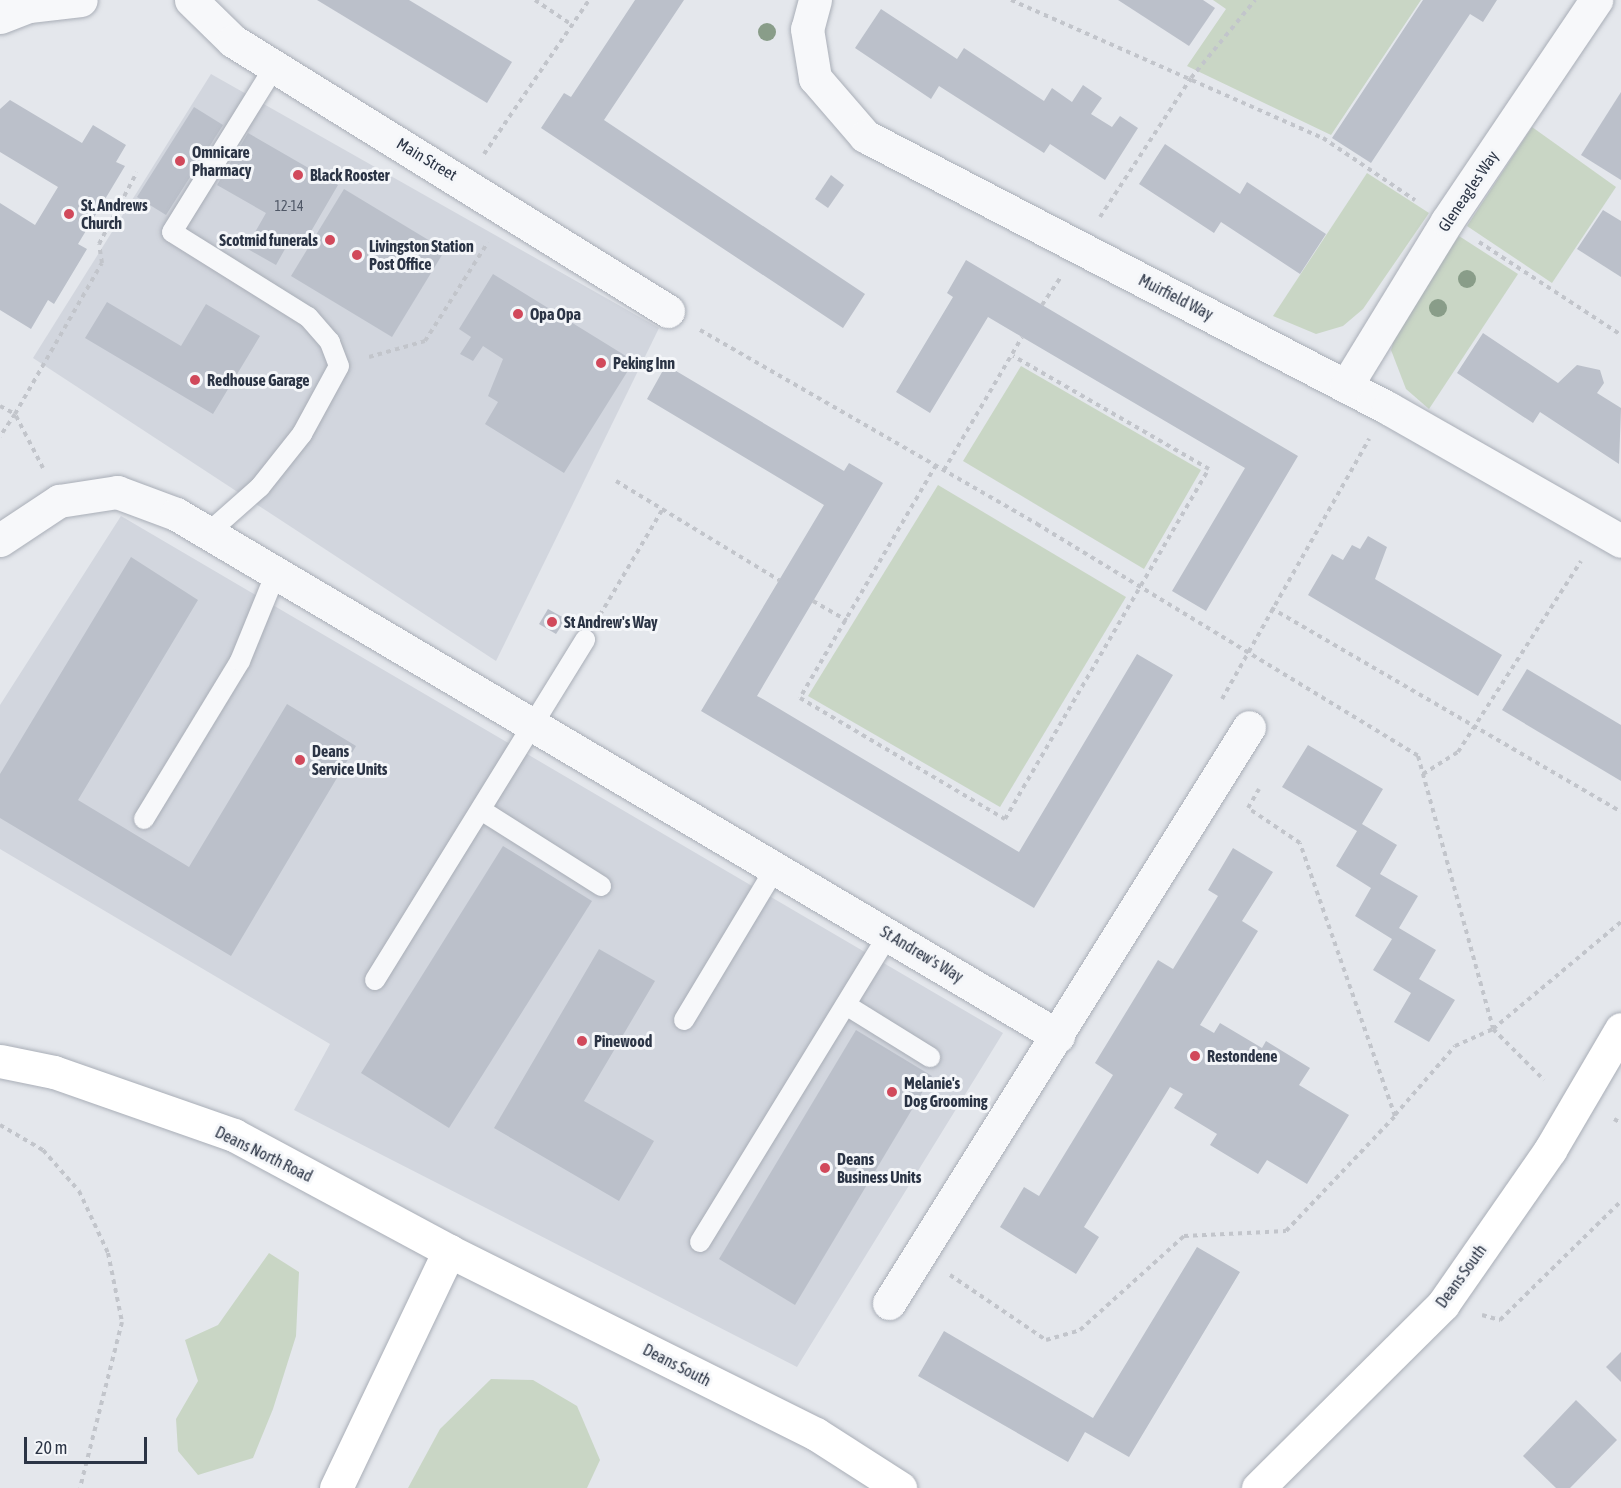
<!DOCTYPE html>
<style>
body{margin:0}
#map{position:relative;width:1621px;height:1488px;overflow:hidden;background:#e4e7ec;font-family:"Asap Condensed",sans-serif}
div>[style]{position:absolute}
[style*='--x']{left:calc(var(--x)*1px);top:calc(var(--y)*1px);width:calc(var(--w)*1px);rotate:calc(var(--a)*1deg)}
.built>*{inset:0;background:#d2d6de}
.green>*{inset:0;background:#c9d6c5}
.building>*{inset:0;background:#bbc0ca}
.path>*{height:4px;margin-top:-2px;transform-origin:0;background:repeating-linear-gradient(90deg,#c2c5cb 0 4.5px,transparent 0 9px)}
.roads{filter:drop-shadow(0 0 2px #a9aeb7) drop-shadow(0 0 2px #a9aeb7)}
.lane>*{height:20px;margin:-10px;padding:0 10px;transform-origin:10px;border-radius:10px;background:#f7f8fa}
.street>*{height:33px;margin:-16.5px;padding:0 16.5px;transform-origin:16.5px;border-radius:16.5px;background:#f7f8fa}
.secondary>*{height:33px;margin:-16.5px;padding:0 16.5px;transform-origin:16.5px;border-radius:16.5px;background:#fff}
.trees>*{width:18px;height:18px;margin:-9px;border-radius:50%;background:#899d89}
.dots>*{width:16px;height:16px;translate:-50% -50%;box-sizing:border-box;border:3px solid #f4f6f9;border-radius:50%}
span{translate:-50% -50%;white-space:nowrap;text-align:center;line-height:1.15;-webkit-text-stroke:6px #f4f6f9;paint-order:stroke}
.number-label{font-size:14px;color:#4f5766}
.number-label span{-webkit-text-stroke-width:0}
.poi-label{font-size:16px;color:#2b3445;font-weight:700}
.left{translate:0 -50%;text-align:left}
.right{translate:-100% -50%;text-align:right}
.street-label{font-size:16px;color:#2b3445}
.scale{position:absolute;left:24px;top:1437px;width:123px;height:27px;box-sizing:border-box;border:3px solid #2b3445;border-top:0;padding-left:8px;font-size:18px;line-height:21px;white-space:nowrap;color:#2b3445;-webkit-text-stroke:4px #f4f6f9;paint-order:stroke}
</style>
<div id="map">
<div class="built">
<i style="clip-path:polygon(211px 74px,659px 328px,496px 661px,33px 358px)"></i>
<i style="clip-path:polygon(121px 516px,1003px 1033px,797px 1367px,294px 1110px,330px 1044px,0 849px,0 705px)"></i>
</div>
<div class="green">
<i style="clip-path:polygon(1213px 0,1421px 0,1331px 135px,1187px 66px,1226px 9px)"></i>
<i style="clip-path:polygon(1532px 127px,1616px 187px,1552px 283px,1467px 226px)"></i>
<i style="clip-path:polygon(1367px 173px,1429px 213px,1363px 309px,1343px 326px,1316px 334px,1273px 316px)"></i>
<i style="clip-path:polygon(1459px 236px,1518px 274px,1429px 409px,1406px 389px,1391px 350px,1399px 323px)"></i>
<i style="clip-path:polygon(1021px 366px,1201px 470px,1144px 569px,963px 461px)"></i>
<i style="clip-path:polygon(938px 485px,1126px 597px,1000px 807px,808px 696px)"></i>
<i style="clip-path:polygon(269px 1253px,299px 1272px,296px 1336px,273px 1409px,253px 1458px,198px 1475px,178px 1451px,176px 1419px,198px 1381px,185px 1340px,218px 1325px)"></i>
<i style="clip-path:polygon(491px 1379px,533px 1380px,577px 1406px,600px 1460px,587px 1488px,408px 1488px,440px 1429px)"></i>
</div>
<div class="building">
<i style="clip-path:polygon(317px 0,409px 0,512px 62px,487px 103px)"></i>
<i style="clip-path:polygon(635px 0,684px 0,604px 120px,865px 294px,843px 328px,541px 128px,564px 93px,571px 97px)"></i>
<i style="clip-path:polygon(1118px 0,1203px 0,1215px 8px,1189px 46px)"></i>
<i style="clip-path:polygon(1423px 0,1497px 0,1483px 22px,1470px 14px,1371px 163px,1332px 138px)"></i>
<i style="clip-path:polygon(881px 9px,957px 59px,964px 48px,1044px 101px,1052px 88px,1072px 102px,1083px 85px,1102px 98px,1091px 114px,1112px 127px,1120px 116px,1138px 128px,1105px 180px,1050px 144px,1044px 153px,939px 86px,931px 99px,855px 48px)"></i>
<i style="clip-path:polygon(1621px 92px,1621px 180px,1581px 155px)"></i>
<i style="clip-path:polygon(10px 100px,82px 143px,93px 125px,126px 145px,116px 162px,125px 166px,78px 244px,87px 249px,54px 304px,48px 300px,31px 329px,0 310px,0 203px,35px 225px,58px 187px,0 152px,0 109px)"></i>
<i style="clip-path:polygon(194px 107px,223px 125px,166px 215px,137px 197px)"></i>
<i style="clip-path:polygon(248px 133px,338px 185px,306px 240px,294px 233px,276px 265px,246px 248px,266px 213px,217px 185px)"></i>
<i style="clip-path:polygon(1165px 144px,1240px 194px,1247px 182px,1326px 234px,1300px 274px,1221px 222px,1214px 233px,1139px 184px)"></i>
<i style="clip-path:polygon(831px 175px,844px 185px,828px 208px,815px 199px)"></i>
<i style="clip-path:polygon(344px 189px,445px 250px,392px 337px,291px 276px)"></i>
<i style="clip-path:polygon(1603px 210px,1621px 221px,1621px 277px,1577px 249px)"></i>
<i style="clip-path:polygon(966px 260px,1298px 456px,1206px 611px,1172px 591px,1245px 468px,988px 317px,930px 413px,896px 392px,953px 297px,947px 293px)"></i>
<i style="clip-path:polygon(493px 274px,634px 361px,564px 473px,485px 424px,498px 402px,488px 396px,503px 359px,483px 346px,473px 361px,460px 354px,471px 337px,459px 329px)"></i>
<i style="clip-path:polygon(107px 302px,181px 346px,206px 304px,260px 336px,213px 414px,85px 338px)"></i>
<i style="clip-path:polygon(1483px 333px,1558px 383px,1577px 365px,1600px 370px,1604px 383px,1597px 393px,1621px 408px,1619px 464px,1540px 412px,1533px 423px,1457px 373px)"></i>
<i style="clip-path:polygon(666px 365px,844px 471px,849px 463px,883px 483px,757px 696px,761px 698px,1019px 852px,1137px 654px,1173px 675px,1034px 908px,701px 711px,824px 505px,647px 399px)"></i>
<i style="clip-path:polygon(1368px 536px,1387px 547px,1375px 579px,1502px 655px,1478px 696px,1308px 595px,1332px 554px,1343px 560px,1352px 545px,1360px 549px)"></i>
<i style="clip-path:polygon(131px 557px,198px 600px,78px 800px,189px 867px,287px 704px,356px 746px,231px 956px,0 818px,0 774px)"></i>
<i style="clip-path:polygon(548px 609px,566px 619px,556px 634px,539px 624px)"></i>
<i style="clip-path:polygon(1527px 669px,1621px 725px,1621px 781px,1502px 710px)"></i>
<i style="clip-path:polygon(1308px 745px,1383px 789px,1362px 824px,1397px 845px,1380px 874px,1418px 896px,1399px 928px,1436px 950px,1419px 979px,1455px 1000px,1429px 1042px,1394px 1022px,1411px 993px,1373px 970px,1392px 939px,1355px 916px,1371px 888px,1336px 866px,1357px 831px,1282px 787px)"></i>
<i style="clip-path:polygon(503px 846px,592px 901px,449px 1128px,361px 1073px)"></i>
<i style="clip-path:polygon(1233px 848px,1273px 872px,1242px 921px,1258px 931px,1200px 1025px,1214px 1033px,1220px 1023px,1262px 1048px,1266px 1041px,1310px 1068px,1299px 1085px,1349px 1115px,1307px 1184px,1267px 1160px,1258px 1174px,1210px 1145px,1217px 1134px,1174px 1108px,1183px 1094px,1170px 1087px,1084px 1227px,1099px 1237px,1076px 1274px,1000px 1227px,1024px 1187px,1039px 1196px,1113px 1075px,1095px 1063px,1158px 960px,1173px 969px,1218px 896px,1208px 890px)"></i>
<i style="clip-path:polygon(599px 949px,655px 981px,584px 1101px,654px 1141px,619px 1201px,494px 1128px)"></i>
<i style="clip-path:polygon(856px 1030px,932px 1076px,795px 1305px,719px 1259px)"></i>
<i style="clip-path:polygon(1197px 1247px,1240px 1272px,1129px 1457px,1085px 1432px,1068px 1462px,918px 1376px,944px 1331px,1093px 1418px)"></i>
<i style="clip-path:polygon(1621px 1352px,1621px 1382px,1606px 1367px)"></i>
<i style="clip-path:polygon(1576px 1400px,1617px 1440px,1570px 1488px,1556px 1488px,1523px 1456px)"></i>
</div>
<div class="path">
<i style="--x:535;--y:0;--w:45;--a:34"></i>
<i style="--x:1011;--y:0;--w:341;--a:23.9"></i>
<i style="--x:1323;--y:138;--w:111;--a:34"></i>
<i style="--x:484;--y:154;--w:186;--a:-55.7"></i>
<i style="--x:1100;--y:217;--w:166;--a:-56.8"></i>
<i style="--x:1191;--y:78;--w:101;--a:-50.6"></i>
<i style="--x:1479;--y:242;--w:170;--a:33.2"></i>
<i style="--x:1042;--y:305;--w:32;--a:-56"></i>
<i style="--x:700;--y:330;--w:389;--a:29.9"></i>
<i style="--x:1037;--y:524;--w:446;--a:31.3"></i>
<i style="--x:1418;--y:756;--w:283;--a:74.6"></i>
<i style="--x:1493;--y:1029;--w:72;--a:45"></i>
<i style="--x:369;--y:357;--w:58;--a:-15.9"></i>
<i style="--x:425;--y:341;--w:117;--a:-57.5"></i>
<i style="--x:0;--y:406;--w:17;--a:28"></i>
<i style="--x:15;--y:414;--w:27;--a:124"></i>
<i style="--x:936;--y:465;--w:270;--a:120.3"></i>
<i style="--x:800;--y:698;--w:238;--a:30.6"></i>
<i style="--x:1005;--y:819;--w:405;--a:-59.8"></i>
<i style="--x:1209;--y:469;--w:226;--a:-150"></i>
<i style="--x:43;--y:468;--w:61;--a:-117.4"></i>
<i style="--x:15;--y:414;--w:174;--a:-60.1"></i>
<i style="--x:102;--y:263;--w:19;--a:-99"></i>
<i style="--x:99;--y:244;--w:81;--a:-62.2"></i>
<i style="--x:944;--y:470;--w:154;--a:-59.6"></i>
<i style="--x:616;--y:481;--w:191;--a:31.3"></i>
<i style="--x:813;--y:601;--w:39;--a:30"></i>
<i style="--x:1271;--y:608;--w:405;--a:30.2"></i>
<i style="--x:600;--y:615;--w:122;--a:-59.4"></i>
<i style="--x:1222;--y:699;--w:299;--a:-60.5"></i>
<i style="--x:1423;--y:774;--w:41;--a:-32.2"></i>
<i style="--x:1458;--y:752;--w:227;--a:-57.2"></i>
<i style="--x:1395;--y:1115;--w:91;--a:-49"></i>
<i style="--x:1455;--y:1046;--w:42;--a:-24.1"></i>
<i style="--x:1493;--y:1029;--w:167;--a:-39.9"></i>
<i style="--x:1614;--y:1119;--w:8;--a:30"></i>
<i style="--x:0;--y:1125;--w:50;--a:30.2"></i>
<i style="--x:43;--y:1150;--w:55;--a:48.7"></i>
<i style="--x:79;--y:1191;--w:68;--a:64.9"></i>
<i style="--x:108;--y:1253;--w:70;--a:78.5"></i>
<i style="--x:122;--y:1322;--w:171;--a:104.2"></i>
<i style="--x:950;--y:1275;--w:116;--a:34.1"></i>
<i style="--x:1046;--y:1340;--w:35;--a:-16"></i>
<i style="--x:1080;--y:1330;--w:140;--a:-42.1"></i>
<i style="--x:1184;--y:1236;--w:102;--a:-2.8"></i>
<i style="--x:1286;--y:1231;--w:158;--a:-46.5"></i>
<i style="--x:1395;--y:1116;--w:289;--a:-109.2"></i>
<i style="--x:1300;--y:843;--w:63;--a:-146.1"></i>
<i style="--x:1248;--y:808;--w:22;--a:-60"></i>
<i style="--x:1482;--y:1315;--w:19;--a:16"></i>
<i style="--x:1500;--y:1320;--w:170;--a:-44.5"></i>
</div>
<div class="roads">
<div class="lane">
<i style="--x:208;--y:533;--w:69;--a:-41.5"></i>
<i style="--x:260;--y:487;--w:68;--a:-51.6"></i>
<i style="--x:302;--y:434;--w:77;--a:-61.4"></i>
<i style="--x:339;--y:366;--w:26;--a:-111"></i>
<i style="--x:330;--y:342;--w:33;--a:-131"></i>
<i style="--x:308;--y:317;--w:160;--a:-148"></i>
<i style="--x:172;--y:232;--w:195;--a:-58.2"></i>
<i style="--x:481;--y:810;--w:142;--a:32.3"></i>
<i style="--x:144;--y:819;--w:185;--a:-58.7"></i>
<i style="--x:240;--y:661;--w:95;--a:-67.8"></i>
<i style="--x:375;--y:980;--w:400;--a:-58.3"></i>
<i style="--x:846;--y:1005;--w:99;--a:31.8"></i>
<i style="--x:684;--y:1020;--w:179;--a:-59"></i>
<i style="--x:700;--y:1242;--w:361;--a:-58.5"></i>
</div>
<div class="street">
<i style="--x:191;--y:0;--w:59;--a:44.3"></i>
<i style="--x:233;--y:41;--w:512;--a:31.83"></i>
<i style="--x:815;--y:0;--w:30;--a:105"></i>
<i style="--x:807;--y:29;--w:50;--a:80.7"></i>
<i style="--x:815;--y:78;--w:77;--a:49.2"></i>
<i style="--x:865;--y:136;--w:590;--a:27.48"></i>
<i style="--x:1388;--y:408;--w:268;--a:29.7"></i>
<i style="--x:0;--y:17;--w:31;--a:-21"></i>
<i style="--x:29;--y:6;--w:52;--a:-6.6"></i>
<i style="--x:1346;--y:386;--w:193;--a:-58.5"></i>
<i style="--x:1447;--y:221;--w:267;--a:-56"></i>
<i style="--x:0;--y:540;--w:71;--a:-33.5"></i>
<i style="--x:59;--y:501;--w:59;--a:-8.8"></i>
<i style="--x:117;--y:492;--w:63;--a:20.4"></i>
<i style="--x:176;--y:514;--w:1025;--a:30.62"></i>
<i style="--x:889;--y:1303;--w:679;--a:-57.99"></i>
</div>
<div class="secondary">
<i style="--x:0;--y:1061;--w:55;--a:11.5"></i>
<i style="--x:54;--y:1072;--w:191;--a:19.3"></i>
<i style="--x:234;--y:1135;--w:244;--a:28.3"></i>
<i style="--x:449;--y:1251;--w:410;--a:26.5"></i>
<i style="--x:816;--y:1434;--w:100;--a:32.7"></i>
<i style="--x:336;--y:1488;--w:263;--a:-64.5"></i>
<i style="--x:1258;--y:1488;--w:261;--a:-44.8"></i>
<i style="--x:1443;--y:1304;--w:188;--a:-55.2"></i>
<i style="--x:1550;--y:1150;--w:140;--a:-59.6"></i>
</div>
</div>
<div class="trees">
<i style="left:767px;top:32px"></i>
<i style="left:1467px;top:279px"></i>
<i style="left:1438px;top:308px"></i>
</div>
<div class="dots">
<i style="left:180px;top:161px;background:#d1495b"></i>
<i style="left:298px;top:175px;background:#d1495b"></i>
<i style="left:69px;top:214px;background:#d1495b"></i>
<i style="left:330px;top:240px;background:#d1495b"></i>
<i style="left:357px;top:255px;background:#d1495b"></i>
<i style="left:518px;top:314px;background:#d1495b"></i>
<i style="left:601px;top:363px;background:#d1495b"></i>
<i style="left:195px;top:380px;background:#d1495b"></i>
<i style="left:552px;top:622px;background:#d1495b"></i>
<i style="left:300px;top:760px;background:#d1495b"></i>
<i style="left:582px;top:1041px;background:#d1495b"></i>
<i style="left:1195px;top:1056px;background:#d1495b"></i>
<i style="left:892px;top:1092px;background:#d1495b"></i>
<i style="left:825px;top:1168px;background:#d1495b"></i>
</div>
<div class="number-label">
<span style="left:289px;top:206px">12-14</span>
</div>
<div class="poi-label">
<span class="left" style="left:192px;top:161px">Omnicare<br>Pharmacy</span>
<span class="left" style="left:310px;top:175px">Black Rooster</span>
<span class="left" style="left:81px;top:214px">St. Andrews<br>Church</span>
<span class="right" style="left:318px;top:240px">Scotmid funerals</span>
<span class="left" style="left:369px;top:255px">Livingston Station<br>Post Office</span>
<span class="left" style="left:530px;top:314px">Opa Opa</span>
<span class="left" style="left:613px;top:363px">Peking Inn</span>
<span class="left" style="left:207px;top:380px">Redhouse Garage</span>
<span class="left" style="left:564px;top:622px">St Andrew's Way</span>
<span class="left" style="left:312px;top:760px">Deans<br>Service Units</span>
<span class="left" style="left:594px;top:1041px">Pinewood</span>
<span class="left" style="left:1207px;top:1056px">Restondene</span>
<span class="left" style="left:904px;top:1092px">Melanie's<br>Dog Grooming</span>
<span class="left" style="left:837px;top:1168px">Deans<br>Business Units</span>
</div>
<div class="street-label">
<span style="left:427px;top:159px;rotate:31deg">Main Street</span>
<span style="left:1468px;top:191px;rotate:-56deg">Gleneagles Way</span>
<span style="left:1176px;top:297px;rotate:27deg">Muirfield Way</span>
<span style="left:922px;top:954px;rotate:31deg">St Andrew's Way</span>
<span style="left:264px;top:1154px;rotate:26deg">Deans North Road</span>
<span style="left:1461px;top:1276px;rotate:-54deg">Deans South</span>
<span style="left:677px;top:1365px;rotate:27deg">Deans South</span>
</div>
<div class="scale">20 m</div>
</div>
